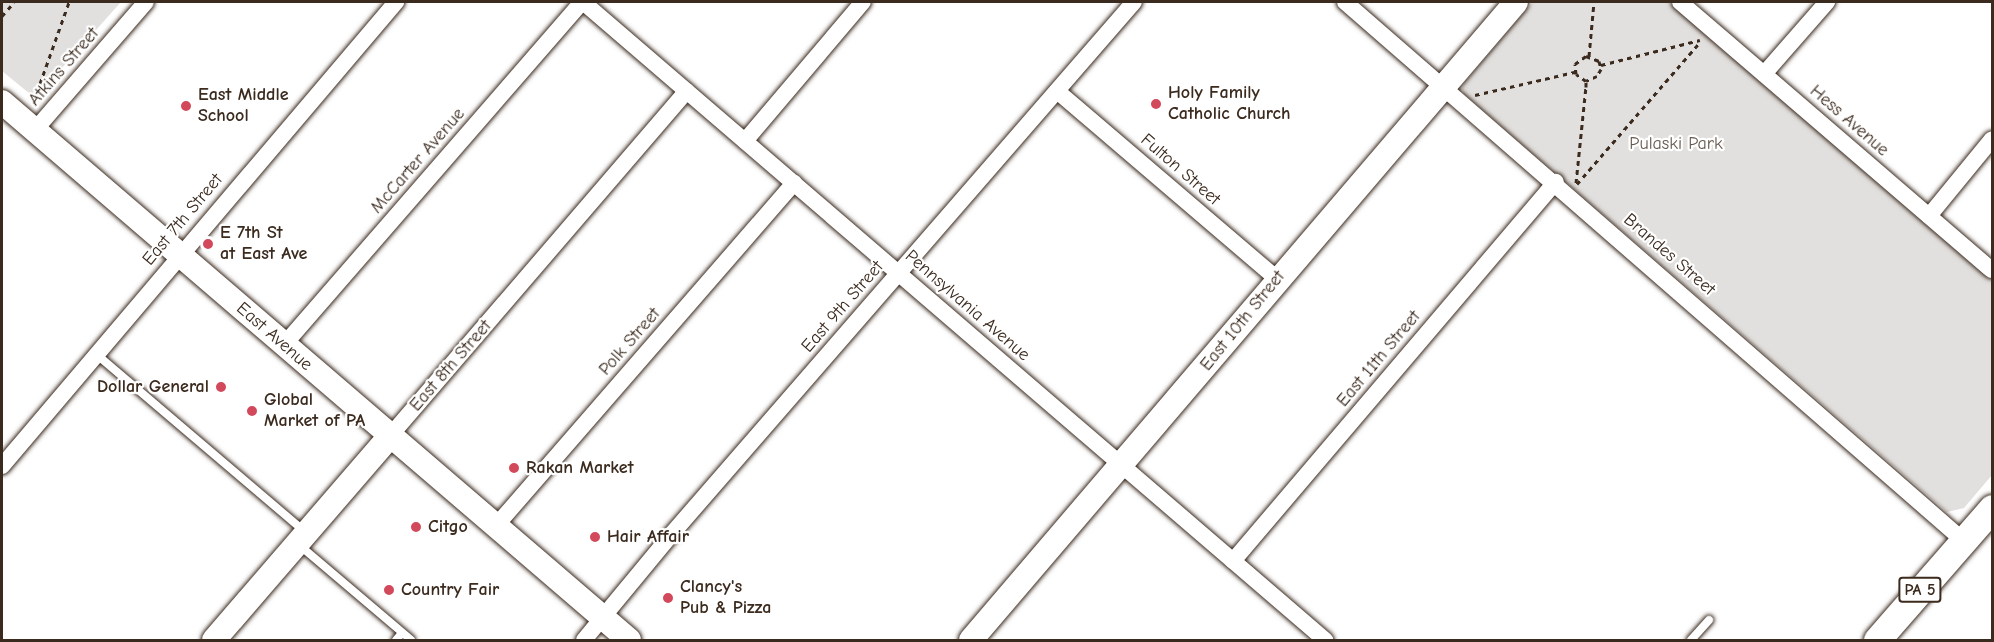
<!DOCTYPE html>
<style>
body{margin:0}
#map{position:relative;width:1994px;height:642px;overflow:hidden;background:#fff;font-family:"Comic Neue",sans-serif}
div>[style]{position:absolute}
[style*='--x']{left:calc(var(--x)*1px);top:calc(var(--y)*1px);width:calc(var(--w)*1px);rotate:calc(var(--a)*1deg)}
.green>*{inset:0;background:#e2e0de}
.path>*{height:3px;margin-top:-1.5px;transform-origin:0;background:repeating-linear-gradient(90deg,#3b2a1e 0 4.5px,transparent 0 9px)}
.roads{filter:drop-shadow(0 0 2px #3b2a1e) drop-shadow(0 0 2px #3b2a1e)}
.lane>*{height:8px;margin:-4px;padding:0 4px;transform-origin:4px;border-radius:4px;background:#fff}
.street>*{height:16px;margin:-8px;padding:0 8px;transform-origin:8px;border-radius:8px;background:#fff}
.secondary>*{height:24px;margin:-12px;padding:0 12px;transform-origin:12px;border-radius:12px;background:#fff}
.primary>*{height:27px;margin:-13.5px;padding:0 13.5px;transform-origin:13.5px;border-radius:13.5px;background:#fff}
.dots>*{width:16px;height:16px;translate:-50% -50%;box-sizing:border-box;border:3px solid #fff;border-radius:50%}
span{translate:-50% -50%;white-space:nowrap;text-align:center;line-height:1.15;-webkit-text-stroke:4.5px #fff;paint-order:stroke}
.shield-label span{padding:2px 4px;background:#fff;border:2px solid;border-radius:4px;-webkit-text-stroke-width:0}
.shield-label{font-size:16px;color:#3b2a1e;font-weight:700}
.street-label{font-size:18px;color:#3b2a1e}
.poi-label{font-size:18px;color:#3b2a1e;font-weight:700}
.left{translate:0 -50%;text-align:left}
.right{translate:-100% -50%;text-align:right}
.park-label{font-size:18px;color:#65584e}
.frame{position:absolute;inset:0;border:3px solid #3b2a1e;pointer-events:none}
</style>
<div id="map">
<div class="green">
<i style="clip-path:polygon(2px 2px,121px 2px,35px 98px,2px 71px)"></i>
<i style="clip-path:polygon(1533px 2px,1668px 2px,1992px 280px,1992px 475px,1964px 508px,1947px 512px,1464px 94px,1462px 88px,1465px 82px)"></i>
</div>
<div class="path">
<i style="--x:2;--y:16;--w:18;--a:-49"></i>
<i style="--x:1589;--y:56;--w:54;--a:-84.7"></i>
<i style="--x:1601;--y:65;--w:102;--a:-14.2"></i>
<i style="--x:37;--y:92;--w:96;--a:-70.4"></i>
<i style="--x:1475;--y:95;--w:103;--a:-13"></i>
<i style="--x:1576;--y:183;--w:97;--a:-84.1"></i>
<i style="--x:1586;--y:87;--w:6;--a:-90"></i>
<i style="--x:1586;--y:81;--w:12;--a:-145"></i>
<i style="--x:1576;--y:74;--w:10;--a:-96"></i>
<i style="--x:1575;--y:64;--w:14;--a:-36"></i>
<i style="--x:1586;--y:56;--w:14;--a:21"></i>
<i style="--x:1599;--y:61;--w:8;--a:76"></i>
<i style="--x:1601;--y:69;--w:8;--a:120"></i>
<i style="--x:1597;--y:76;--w:12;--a:156"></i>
<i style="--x:1577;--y:184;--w:189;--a:-49.1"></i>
</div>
<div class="roads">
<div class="lane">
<i style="--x:96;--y:354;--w:275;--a:40.4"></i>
<i style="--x:298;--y:544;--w:148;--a:40.3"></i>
<i style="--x:396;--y:640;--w:9;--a:-49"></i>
<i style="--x:1691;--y:640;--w:27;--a:-48"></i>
</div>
<div class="street">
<i style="--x:583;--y:2;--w:979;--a:40.69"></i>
<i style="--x:1345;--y:2;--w:821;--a:41.05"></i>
<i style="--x:1680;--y:2;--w:411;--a:40.7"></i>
<i style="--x:1764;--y:74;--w:96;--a:-48.8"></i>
<i style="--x:1057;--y:91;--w:289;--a:40.5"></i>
<i style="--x:35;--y:130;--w:169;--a:-49.1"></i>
<i style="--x:745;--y:141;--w:182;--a:-49.7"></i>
<i style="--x:1929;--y:216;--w:99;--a:-50.7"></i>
<i style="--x:283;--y:346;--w:456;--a:-49"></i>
<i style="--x:390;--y:436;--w:455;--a:-49.3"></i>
<i style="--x:2;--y:466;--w:609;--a:-49.66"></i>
<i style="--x:495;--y:527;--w:456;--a:-49"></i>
<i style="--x:1233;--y:561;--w:498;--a:-49.6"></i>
<i style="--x:584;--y:640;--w:135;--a:-50.4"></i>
<i style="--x:670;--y:536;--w:707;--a:-49.01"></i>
</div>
<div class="secondary">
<i style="--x:2;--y:102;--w:826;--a:40.63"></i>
<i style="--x:214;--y:640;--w:269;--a:-49.2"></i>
<i style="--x:971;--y:640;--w:839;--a:-49.49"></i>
</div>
<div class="primary">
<i style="--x:1877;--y:640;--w:175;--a:-48.9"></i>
</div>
</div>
<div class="dots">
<i style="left:1156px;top:104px;background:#d1495b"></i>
<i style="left:186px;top:106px;background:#d1495b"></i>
<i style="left:208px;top:244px;background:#d1495b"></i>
<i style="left:221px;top:387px;background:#d1495b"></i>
<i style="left:252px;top:411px;background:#d1495b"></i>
<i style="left:514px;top:468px;background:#d1495b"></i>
<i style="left:416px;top:527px;background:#d1495b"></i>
<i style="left:595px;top:537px;background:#d1495b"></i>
<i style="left:389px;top:590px;background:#d1495b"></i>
<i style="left:668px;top:598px;background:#d1495b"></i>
</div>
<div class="shield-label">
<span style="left:1920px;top:590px">PA 5</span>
</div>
<div class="street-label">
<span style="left:64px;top:67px;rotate:-49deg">Atkins Street</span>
<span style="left:1849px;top:121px;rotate:41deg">Hess Avenue</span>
<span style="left:418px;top:161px;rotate:-49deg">McCarter Avenue</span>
<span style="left:1180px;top:170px;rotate:41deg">Fulton Street</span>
<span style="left:183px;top:220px;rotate:-50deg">East 7th Street</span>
<span style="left:1669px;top:255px;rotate:41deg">Brandes Street</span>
<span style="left:967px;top:306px;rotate:41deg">Pennsylvania Avenue</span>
<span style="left:843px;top:307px;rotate:-49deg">East 9th Street</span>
<span style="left:1243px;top:321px;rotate:-51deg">East 10th Street</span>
<span style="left:274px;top:337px;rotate:41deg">East Avenue</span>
<span style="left:630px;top:342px;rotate:-49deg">Polk Street</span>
<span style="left:1379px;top:359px;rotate:-50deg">East 11th Street</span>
<span style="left:451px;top:366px;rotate:-49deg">East 8th Street</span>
</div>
<div class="poi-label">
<span class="left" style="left:1168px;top:104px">Holy Family<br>Catholic Church</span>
<span class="left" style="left:198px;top:106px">East Middle<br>School</span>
<span class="left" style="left:220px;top:244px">E 7th St<br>at East Ave</span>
<span class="right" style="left:209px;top:387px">Dollar General</span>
<span class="left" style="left:264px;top:411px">Global<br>Market of PA</span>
<span class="left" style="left:526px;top:468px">Rakan Market</span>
<span class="left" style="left:428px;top:527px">Citgo</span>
<span class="left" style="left:607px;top:537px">Hair Affair</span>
<span class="left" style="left:680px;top:598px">Clancy's<br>Pub &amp; Pizza</span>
<span class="left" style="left:401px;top:590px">Country Fair</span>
</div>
<div class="park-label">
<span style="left:1676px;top:144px">Pulaski Park</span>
</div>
<div class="frame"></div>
</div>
